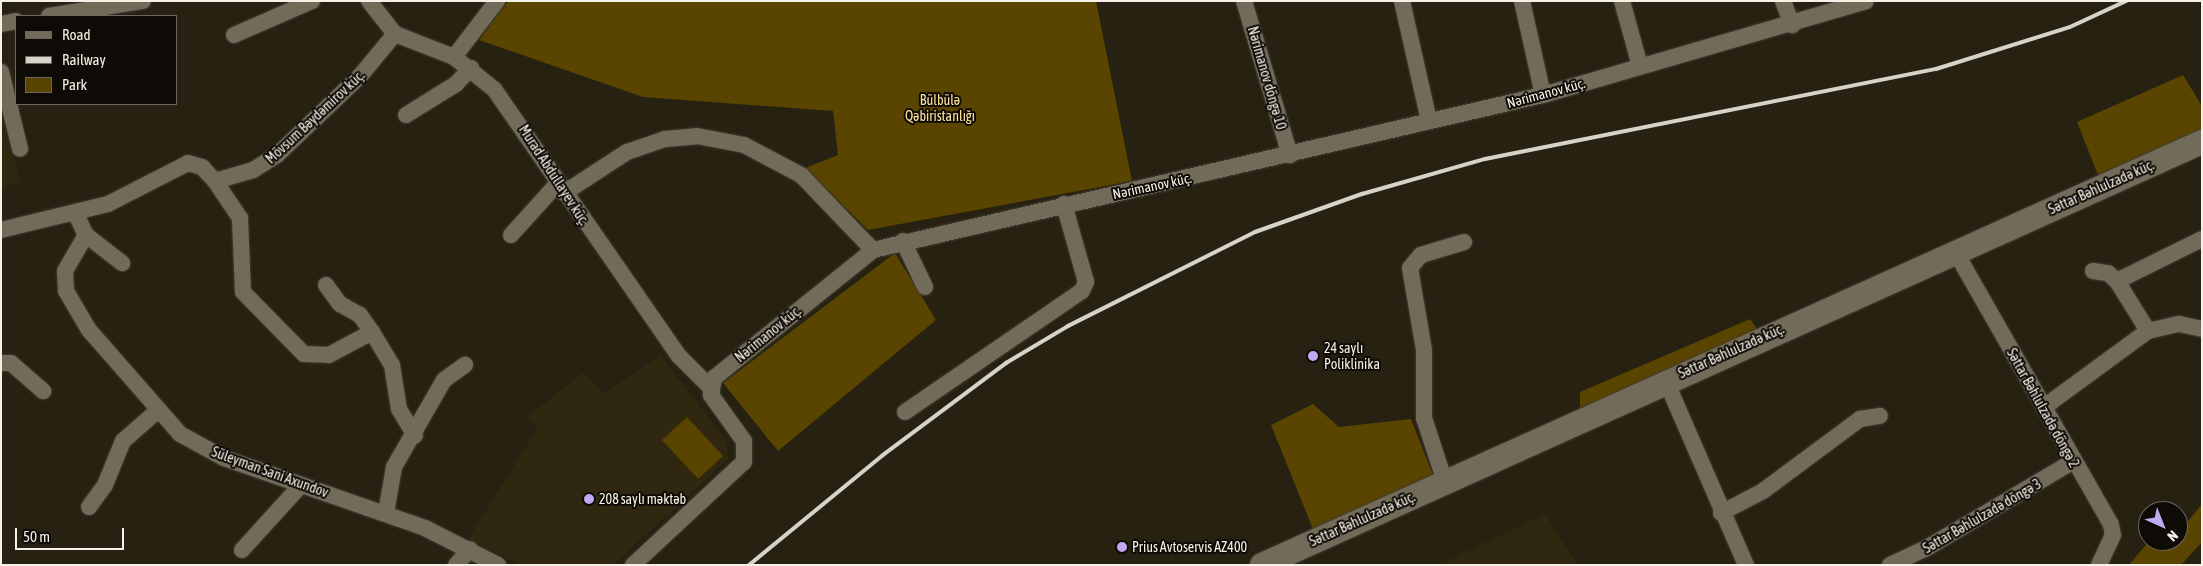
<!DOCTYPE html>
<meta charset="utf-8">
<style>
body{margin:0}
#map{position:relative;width:2203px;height:566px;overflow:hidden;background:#272112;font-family:"Asap Condensed",sans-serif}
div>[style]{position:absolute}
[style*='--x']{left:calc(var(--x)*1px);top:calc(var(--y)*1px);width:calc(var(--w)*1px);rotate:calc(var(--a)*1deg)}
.built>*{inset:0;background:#2f2710}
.green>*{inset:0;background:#594400}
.roads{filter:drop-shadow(0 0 1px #423e34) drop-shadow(0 0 1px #423e34)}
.street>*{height:16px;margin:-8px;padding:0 8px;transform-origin:8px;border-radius:8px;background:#726b5a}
.secondary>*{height:24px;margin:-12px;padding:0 12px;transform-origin:12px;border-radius:12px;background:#726b5a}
.rail>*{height:4px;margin:-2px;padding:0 2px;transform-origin:2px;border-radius:2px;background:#d7d3c8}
.dots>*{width:14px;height:14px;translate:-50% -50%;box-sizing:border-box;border:2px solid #0e0b06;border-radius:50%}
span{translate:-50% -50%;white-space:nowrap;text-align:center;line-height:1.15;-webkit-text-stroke:4px #0e0b06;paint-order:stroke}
.street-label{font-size:14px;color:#f5f1e7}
.park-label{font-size:14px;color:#fde29d}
.poi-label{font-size:14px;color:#f5f1e7}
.left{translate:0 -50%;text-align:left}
.frame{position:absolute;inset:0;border:2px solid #f5f1e7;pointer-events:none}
.legend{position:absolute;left:15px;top:15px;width:162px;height:90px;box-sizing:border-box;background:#0e0b06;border:1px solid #6a6760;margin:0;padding:6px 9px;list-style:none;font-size:15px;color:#f5f1e7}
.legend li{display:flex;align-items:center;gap:10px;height:25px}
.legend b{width:25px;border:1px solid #6a6760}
.north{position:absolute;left:2138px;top:501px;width:50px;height:50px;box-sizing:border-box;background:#0e0b06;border:1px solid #6a6760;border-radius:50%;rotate:136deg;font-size:14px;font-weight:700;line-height:20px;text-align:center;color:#f5f1e7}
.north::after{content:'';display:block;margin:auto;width:18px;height:22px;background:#c1a8f3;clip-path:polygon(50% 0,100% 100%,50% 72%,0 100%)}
.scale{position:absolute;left:15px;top:528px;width:109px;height:22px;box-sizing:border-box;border:2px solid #f5f1e7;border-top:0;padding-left:6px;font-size:15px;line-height:18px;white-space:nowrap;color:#f5f1e7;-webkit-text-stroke:4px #0e0b06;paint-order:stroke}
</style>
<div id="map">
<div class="built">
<i style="clip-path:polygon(1px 105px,20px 182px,1px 189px)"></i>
<i style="clip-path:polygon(660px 355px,727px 441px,728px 459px,613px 565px,521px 565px,468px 539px,538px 427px,527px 417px,583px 373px,604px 393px)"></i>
<i style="clip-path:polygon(1545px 514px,1578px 565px,1438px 565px)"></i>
</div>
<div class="green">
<i style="clip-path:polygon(508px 1px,1096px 1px,1132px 181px,868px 230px,805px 168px,838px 155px,833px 111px,643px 97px,479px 40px)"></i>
<i style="clip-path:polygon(2183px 75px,2202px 106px,2202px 130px,2098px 175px,2077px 122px)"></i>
<i style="clip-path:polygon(895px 253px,936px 320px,778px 451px,723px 383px)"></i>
<i style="clip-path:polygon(1750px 319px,1759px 332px,1580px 408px,1580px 392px)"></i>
<i style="clip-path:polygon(1313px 404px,1339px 427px,1411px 419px,1433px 475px,1313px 529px,1271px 425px)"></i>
<i style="clip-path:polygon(687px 417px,723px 456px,698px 479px,662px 440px)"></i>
<i style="clip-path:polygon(2202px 504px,2202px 542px,2181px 565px,2129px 565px,2149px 541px,2178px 541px,2178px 526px,2184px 526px)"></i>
</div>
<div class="roads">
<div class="street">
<i style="--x:369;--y:1;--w:42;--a:51.8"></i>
<i style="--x:395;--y:34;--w:63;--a:21.3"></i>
<i style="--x:454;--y:57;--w:51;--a:38.7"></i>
<i style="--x:494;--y:89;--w:325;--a:55.3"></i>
<i style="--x:679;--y:356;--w:42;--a:45"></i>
<i style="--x:1244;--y:1;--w:161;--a:73.4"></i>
<i style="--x:1402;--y:1;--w:123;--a:77.3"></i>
<i style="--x:1522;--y:1;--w:96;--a:77.4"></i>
<i style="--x:1622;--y:1;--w:67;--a:74.5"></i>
<i style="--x:1783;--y:1;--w:26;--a:69"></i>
<i style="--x:49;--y:16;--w:95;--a:-9.1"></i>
<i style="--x:1;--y:24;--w:15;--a:-11"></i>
<i style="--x:234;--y:35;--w:85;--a:-23.6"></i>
<i style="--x:454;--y:57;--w:71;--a:-52.5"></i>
<i style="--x:1;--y:72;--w:79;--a:76.1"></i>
<i style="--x:406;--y:115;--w:59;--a:-31.8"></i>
<i style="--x:456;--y:84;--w:22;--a:-47"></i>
<i style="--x:215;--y:181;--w:45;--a:56"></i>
<i style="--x:240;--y:218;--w:74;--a:87.7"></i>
<i style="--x:243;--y:292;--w:87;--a:45.5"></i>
<i style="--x:304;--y:354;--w:25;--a:2"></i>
<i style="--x:329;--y:355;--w:49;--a:-28.1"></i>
<i style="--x:372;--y:332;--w:39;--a:59"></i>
<i style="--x:392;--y:365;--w:45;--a:81"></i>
<i style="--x:399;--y:409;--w:31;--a:59"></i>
<i style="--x:564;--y:193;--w:75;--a:-33.1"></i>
<i style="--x:627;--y:152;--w:40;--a:-18.9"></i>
<i style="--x:665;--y:139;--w:32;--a:-5"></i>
<i style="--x:697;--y:136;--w:48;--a:10.8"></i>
<i style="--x:744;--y:145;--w:64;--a:27.8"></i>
<i style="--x:801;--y:175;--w:104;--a:46.2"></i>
<i style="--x:76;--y:214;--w:23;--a:65"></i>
<i style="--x:86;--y:235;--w:42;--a:120.3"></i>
<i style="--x:65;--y:271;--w:20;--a:87"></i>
<i style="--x:66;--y:291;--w:45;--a:59.5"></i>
<i style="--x:89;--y:330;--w:138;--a:48.8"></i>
<i style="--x:180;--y:434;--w:50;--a:28.6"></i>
<i style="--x:224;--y:458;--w:213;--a:19.2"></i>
<i style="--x:425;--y:528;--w:82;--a:26.9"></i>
<i style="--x:1;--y:230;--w:110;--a:-13.7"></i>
<i style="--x:108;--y:204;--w:90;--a:-27.1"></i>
<i style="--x:188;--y:163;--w:15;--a:16"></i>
<i style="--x:202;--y:167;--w:19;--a:47"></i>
<i style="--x:215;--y:181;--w:40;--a:-16"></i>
<i style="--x:253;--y:170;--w:28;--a:-32"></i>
<i style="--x:277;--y:155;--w:115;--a:-43.6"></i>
<i style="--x:360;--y:76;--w:55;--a:-50.2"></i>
<i style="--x:86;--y:235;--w:46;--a:37.9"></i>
<i style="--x:511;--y:235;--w:70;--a:-47.9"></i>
<i style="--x:903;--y:241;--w:51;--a:64.4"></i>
<i style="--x:1955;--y:251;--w:315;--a:60.3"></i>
<i style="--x:2111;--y:525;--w:10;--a:79"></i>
<i style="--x:2113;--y:535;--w:33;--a:115"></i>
<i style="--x:2093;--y:271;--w:15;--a:8"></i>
<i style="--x:2108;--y:273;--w:12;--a:42"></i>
<i style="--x:2117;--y:281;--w:59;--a:58.2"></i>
<i style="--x:2117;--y:281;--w:95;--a:-26.3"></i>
<i style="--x:326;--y:285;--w:24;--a:54"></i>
<i style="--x:340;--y:304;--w:23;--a:29"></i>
<i style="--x:360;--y:315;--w:21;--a:55"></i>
<i style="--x:1;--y:363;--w:10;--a:0"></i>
<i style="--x:11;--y:363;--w:43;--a:41.2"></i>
<i style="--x:1666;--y:381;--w:201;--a:66.5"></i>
<i style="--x:2044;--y:407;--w:129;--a:-36.2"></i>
<i style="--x:2148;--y:331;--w:32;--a:-13"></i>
<i style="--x:2179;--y:324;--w:24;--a:12"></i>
<i style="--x:905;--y:412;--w:214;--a:-34.4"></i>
<i style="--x:1082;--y:291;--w:10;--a:-66"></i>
<i style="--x:1086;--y:282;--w:81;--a:-105.8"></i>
<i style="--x:1445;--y:482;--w:67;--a:-108.2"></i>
<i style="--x:1424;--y:418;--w:68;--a:-90"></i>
<i style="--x:1424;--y:350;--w:83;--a:-99.7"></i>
<i style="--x:1410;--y:268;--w:17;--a:-50"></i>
<i style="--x:1421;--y:255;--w:45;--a:-16.8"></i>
<i style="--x:89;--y:507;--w:27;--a:-54"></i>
<i style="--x:105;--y:485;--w:48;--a:-67.8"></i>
<i style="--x:123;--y:441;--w:45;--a:-41.4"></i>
<i style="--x:386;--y:513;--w:47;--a:-80.1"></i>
<i style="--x:394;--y:467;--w:100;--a:-60.1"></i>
<i style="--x:444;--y:380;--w:26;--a:-36"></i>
<i style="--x:1721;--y:513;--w:47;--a:-27.6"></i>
<i style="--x:1763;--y:491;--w:121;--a:-36.6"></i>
<i style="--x:1860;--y:419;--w:20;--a:-9"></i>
<i style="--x:242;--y:550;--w:88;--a:-47.8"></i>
<i style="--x:456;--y:565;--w:21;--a:-49"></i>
<i style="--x:633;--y:565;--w:151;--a:-42.9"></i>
<i style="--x:744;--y:462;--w:21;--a:-90"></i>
<i style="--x:744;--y:441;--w:57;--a:-125.7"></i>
<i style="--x:711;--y:395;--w:17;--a:-80"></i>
<i style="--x:714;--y:378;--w:204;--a:-38.8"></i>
<i style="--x:873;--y:250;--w:688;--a:-13.03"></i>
<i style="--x:1543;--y:95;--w:336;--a:-16.2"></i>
<i style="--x:1890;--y:565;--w:38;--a:-25"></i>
<i style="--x:1925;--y:549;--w:171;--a:-30.6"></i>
</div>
<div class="secondary">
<i style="--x:1262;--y:565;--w:1031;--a:-24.23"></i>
</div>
</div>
<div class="rail">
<i style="--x:749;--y:565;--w:173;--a:-39.4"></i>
<i style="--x:883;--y:455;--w:154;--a:-36.8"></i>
<i style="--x:1006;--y:363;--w:72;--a:-30.8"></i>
<i style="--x:1068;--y:326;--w:209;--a:-26.7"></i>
<i style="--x:1255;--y:232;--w:114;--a:-19.6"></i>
<i style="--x:1362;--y:194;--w:128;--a:-15.9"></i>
<i style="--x:1485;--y:159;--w:460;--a:-11.3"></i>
<i style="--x:1936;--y:69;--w:140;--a:-17.4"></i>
<i style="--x:2070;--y:27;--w:62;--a:-24.9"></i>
</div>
<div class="dots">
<i style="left:1313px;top:356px;background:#c1a8f3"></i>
<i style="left:589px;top:499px;background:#c1a8f3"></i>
<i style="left:1122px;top:547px;background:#c1a8f3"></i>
</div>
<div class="street-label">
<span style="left:1267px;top:78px;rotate:74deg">Nərimanov döngə 10</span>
<span style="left:1546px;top:93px;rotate:-15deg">Nərimanov küç.</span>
<span style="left:315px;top:117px;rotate:-43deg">Mövsum Bəydəmirov küç.</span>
<span style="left:554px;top:175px;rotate:57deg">Murad Abdullayev küç.</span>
<span style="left:1152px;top:186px;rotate:-12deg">Nərimanov küç.</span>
<span style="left:2101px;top:187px;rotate:-24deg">Səttar Bəhlulzadə küç.</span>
<span style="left:768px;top:334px;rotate:-39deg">Nərimanov küç.</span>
<span style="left:1731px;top:351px;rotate:-24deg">Səttar Bəhlulzadə küç.</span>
<span style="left:2043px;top:408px;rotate:61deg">Səttar Bəhlulzadə döngə 2</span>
<span style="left:270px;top:472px;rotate:20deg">Süleyman Sani Axundov</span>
<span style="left:1982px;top:516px;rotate:-30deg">Səttar Bəhlulzadə döngə 3</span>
<span style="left:1362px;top:519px;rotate:-24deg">Səttar Bəhlulzadə küç.</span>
</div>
<div class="park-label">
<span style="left:940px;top:108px">Bülbülə<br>Qəbiristanlığı</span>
</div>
<div class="poi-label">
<span class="left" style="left:1324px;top:356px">24 saylı<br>Poliklinika</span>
<span class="left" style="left:599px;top:499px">208 saylı məktəb</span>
<span class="left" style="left:1132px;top:547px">Prius Avtoservis AZ400</span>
</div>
<div class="frame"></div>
<ul class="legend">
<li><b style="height:6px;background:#726b5a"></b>Road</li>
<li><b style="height:6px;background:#d7d3c8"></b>Railway</li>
<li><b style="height:14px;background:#594400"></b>Park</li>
</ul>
<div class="north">N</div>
<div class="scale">50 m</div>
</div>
